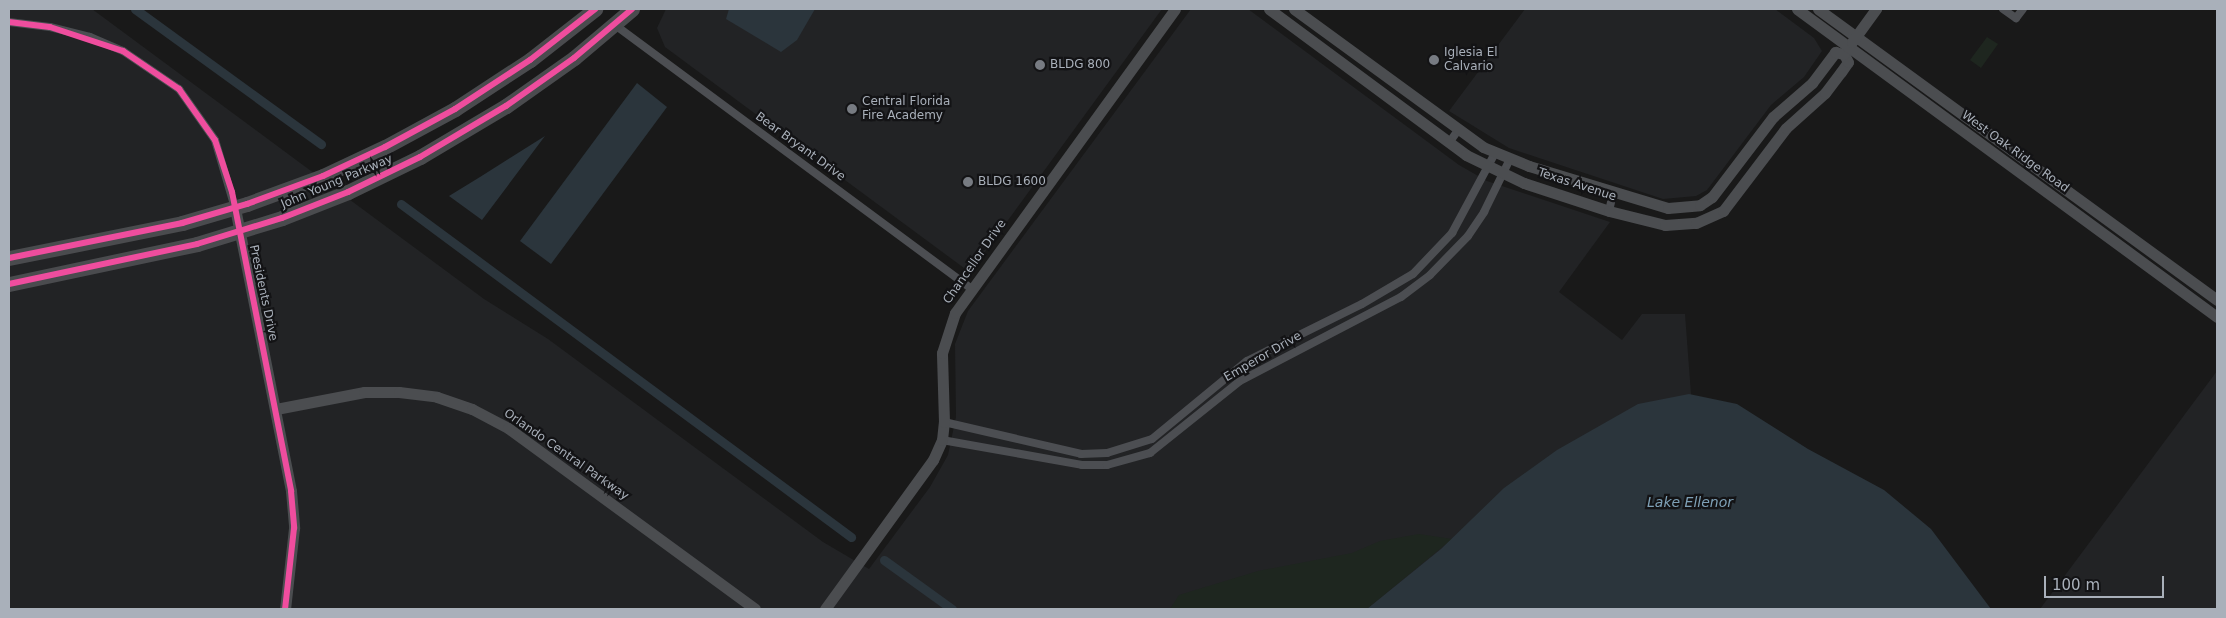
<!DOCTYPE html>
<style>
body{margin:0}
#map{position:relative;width:2226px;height:618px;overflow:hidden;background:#191919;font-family:"DejaVu Sans",sans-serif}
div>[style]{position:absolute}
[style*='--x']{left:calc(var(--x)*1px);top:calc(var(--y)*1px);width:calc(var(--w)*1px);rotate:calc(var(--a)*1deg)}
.built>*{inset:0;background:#222325}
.green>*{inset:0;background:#1e261f}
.water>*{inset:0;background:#2b353c}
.canal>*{height:9px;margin:-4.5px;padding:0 4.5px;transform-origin:4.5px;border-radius:4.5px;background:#2b353c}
.street>*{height:8px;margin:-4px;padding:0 4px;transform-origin:4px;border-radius:4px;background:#4c4e52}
.secondary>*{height:11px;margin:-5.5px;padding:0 5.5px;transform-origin:5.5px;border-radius:5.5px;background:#4b4d50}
.highway>*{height:15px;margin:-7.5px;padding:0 7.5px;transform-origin:7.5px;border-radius:7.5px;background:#4a4b4e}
.cycleway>*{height:6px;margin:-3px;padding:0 3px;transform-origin:3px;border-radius:3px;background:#ef4d9e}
.dots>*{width:14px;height:14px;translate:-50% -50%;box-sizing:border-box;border:2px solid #131315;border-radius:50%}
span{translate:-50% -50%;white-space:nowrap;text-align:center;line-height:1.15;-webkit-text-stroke:4.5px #131315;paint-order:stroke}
.poi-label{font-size:12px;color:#a9b0ba}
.left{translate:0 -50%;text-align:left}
.street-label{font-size:12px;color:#a9b0ba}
.water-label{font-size:14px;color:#7fa1b7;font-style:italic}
.frame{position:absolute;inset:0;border:10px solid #a9b0ba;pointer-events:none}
.scale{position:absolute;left:2044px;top:576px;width:120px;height:22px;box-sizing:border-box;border:2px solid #a9b0ba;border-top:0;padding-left:6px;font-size:15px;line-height:18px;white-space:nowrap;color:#a9b0ba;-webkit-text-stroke:4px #131315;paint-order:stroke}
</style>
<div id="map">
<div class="built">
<i style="clip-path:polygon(9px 9px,92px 9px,484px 299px,548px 339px,823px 542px,869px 569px,930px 487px,948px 455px,956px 417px,955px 344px,968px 311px,1191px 9px,1248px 9px,1459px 165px,1487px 181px,1610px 222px,1559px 292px,1622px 340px,1642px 314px,1685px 314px,1694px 434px,1414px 609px,9px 609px)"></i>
<i style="clip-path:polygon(666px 9px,1162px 9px,974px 267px,964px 268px,665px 47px,657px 28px)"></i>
<i style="clip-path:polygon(1525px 9px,1775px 9px,1814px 38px,1822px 51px,1804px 77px,1771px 105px,1707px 190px,1696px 196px,1663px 199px,1509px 148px,1449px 111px)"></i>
<i style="clip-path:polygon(2217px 371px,2217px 609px,2040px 609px)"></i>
</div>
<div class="green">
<i style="clip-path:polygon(1987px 37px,1998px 44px,1981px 68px,1970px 60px)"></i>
<i style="clip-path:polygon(1419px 534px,1452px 539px,1367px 609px,1170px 609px,1179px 595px,1258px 571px,1352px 553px,1380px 541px)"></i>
</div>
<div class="water">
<i style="clip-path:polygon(729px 9px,815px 9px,797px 40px,781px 52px,726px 19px)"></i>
<i style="clip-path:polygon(637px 83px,667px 107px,551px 264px,520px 241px)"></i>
<i style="clip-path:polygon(545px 136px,482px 220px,449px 196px,480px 177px)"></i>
<i style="clip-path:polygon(1689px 394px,1737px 404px,1808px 449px,1884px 490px,1931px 529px,1991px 609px,1367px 609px,1441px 549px,1504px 488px,1557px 450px,1638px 404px)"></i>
</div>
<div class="canal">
<i style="--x:135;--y:9;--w:230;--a:36"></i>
<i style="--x:401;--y:204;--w:560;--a:36.5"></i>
<i style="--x:884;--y:560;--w:84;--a:35.8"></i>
</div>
<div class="street">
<i style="--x:2003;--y:9;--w:16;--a:35"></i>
<i style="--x:2016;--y:18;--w:11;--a:-52"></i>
<i style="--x:9;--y:22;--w:41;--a:7"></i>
<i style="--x:50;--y:27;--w:41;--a:14"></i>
<i style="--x:90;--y:37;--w:36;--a:23"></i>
<i style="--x:123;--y:51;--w:68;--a:34.2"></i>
<i style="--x:179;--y:89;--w:62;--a:54.8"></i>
<i style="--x:215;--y:140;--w:71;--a:73.6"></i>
<i style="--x:615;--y:25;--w:443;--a:36.5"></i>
<i style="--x:1449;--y:143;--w:16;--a:-55"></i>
<i style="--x:1609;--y:211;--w:18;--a:-77"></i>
<i style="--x:944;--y:422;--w:141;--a:13.1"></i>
<i style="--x:1081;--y:454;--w:26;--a:-2"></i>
<i style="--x:1107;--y:453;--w:47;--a:-17.3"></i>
<i style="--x:1152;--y:439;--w:123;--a:-39.4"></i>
<i style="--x:1247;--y:361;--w:128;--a:-26.4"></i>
<i style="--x:1362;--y:304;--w:59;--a:-30.5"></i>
<i style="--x:1413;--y:274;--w:57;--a:-46.4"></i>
<i style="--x:1452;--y:233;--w:91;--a:-61.7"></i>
<i style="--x:942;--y:440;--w:142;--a:10.1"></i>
<i style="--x:1082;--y:465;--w:25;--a:0"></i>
<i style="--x:1107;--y:465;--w:45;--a:-15.6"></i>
<i style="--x:1150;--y:453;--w:115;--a:-38.7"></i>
<i style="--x:1240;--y:381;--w:182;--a:-27.6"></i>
<i style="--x:1401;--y:297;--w:36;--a:-37"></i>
<i style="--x:1430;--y:275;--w:54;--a:-45.7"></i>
<i style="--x:1468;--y:236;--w:29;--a:-56"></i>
<i style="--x:1484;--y:212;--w:59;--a:-63.9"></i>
</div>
<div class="secondary">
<i style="--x:1269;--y:9;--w:245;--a:36.5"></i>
<i style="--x:1466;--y:155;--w:64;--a:25.8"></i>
<i style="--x:1524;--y:183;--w:89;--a:18.2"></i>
<i style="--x:1609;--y:211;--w:58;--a:14"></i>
<i style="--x:1665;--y:225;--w:31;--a:-4"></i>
<i style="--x:1696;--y:223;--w:30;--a:-24"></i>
<i style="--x:1723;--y:211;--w:104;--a:-52.8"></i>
<i style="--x:1786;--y:128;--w:52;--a:-41.9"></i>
<i style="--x:1825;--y:93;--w:26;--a:-53"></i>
<i style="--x:1841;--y:72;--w:12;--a:-55"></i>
<i style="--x:1848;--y:62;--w:9;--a:-117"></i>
<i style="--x:1294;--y:9;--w:234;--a:36.1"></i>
<i style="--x:1483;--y:147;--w:50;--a:22.4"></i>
<i style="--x:1529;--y:166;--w:145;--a:16.8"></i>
<i style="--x:1668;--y:208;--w:32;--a:-5"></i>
<i style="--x:1700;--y:205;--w:14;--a:-34"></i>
<i style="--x:1712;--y:197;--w:101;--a:-52.7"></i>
<i style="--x:1773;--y:117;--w:52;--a:-41.1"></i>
<i style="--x:1812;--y:83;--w:39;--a:-53"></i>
<i style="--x:1835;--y:52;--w:9;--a:13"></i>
<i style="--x:1797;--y:9;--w:521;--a:36.25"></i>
<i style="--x:1818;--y:9;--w:494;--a:36.1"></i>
<i style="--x:1852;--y:42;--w:41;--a:-54"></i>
<i style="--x:235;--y:208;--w:288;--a:78.8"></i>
<i style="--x:291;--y:491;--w:37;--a:85"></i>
<i style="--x:294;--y:528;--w:81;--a:96.3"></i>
<i style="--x:276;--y:409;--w:90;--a:-10.9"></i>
<i style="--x:364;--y:392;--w:35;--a:0"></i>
<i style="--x:399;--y:392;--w:38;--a:7"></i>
<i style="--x:437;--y:397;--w:37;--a:19"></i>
<i style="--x:472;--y:409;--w:41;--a:27.8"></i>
<i style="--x:508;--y:428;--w:306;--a:36.2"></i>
<i style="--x:825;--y:609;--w:184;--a:-54.1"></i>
<i style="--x:933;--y:460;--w:22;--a:-66"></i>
<i style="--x:942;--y:440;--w:18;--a:-84"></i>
<i style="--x:944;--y:422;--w:69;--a:-91.7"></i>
<i style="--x:942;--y:353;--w:42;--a:-72"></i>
<i style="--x:955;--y:313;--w:375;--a:-54.1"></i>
</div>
<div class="highway">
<i style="--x:9;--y:258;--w:177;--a:-11.4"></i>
<i style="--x:182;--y:223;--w:68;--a:-16.3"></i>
<i style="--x:247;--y:204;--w:81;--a:-20.2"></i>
<i style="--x:323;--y:176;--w:68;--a:-25.1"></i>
<i style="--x:385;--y:147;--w:80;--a:-28.5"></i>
<i style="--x:455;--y:109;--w:90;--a:-33.2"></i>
<i style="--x:530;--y:60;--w:83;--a:-38.1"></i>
<i style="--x:9;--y:284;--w:192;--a:-12"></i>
<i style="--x:197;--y:244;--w:89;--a:-17"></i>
<i style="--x:282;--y:218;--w:71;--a:-21.5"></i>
<i style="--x:348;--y:192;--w:80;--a:-25.9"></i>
<i style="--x:420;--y:157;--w:100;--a:-30.7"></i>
<i style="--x:506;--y:106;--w:83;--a:-35.2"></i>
<i style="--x:574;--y:58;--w:76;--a:-40.2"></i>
</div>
<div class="cycleway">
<i style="--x:9;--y:22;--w:41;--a:7"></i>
<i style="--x:50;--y:27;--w:77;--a:18.2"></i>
<i style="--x:123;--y:51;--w:68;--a:34.2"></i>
<i style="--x:179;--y:89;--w:62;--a:54.8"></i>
<i style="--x:215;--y:140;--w:55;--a:71.9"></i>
<i style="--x:232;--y:192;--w:305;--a:78.8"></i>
<i style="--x:291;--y:491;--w:37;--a:85"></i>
<i style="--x:294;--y:528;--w:81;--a:96.3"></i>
<i style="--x:9;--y:258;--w:177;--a:-11.4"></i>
<i style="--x:182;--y:223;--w:68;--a:-16.3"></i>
<i style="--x:247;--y:204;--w:81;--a:-20.2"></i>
<i style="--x:323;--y:176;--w:68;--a:-25.1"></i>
<i style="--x:385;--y:147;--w:80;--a:-28.5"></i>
<i style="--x:455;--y:109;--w:90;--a:-33.2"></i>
<i style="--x:530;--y:60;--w:83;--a:-38.1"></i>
<i style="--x:9;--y:284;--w:192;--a:-12"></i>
<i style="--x:197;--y:244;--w:89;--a:-17"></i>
<i style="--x:282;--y:218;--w:71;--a:-21.5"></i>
<i style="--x:348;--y:192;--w:80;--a:-25.9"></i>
<i style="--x:420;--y:157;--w:100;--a:-30.7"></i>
<i style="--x:506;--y:106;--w:83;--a:-35.2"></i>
<i style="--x:574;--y:58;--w:76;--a:-40.2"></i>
</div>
<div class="dots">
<i style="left:1434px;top:60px;background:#777b82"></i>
<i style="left:1040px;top:65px;background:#777b82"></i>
<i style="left:852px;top:109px;background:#777b82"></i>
<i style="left:968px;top:182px;background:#777b82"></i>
</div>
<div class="poi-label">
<span class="left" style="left:1444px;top:60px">Iglesia El<br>Calvario</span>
<span class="left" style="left:1050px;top:65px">BLDG 800</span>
<span class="left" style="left:862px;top:109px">Central Florida<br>Fire Academy</span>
<span class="left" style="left:978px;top:182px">BLDG 1600</span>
</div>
<div class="street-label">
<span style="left:800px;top:147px;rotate:36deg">Bear Bryant Drive</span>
<span style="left:2015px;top:152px;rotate:36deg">West Oak Ridge Road</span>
<span style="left:337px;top:182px;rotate:-23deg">John Young Parkway</span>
<span style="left:1577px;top:185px;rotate:18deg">Texas Avenue</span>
<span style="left:975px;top:262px;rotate:-55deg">Chancellor Drive</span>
<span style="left:263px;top:293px;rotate:78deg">Presidents Drive</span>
<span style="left:1263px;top:357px;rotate:-30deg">Emperor Drive</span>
<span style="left:566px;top:455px;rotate:35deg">Orlando Central Parkway</span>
</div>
<div class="water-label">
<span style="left:1690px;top:502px">Lake Ellenor</span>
</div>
<div class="frame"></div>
<div class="scale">100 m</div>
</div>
